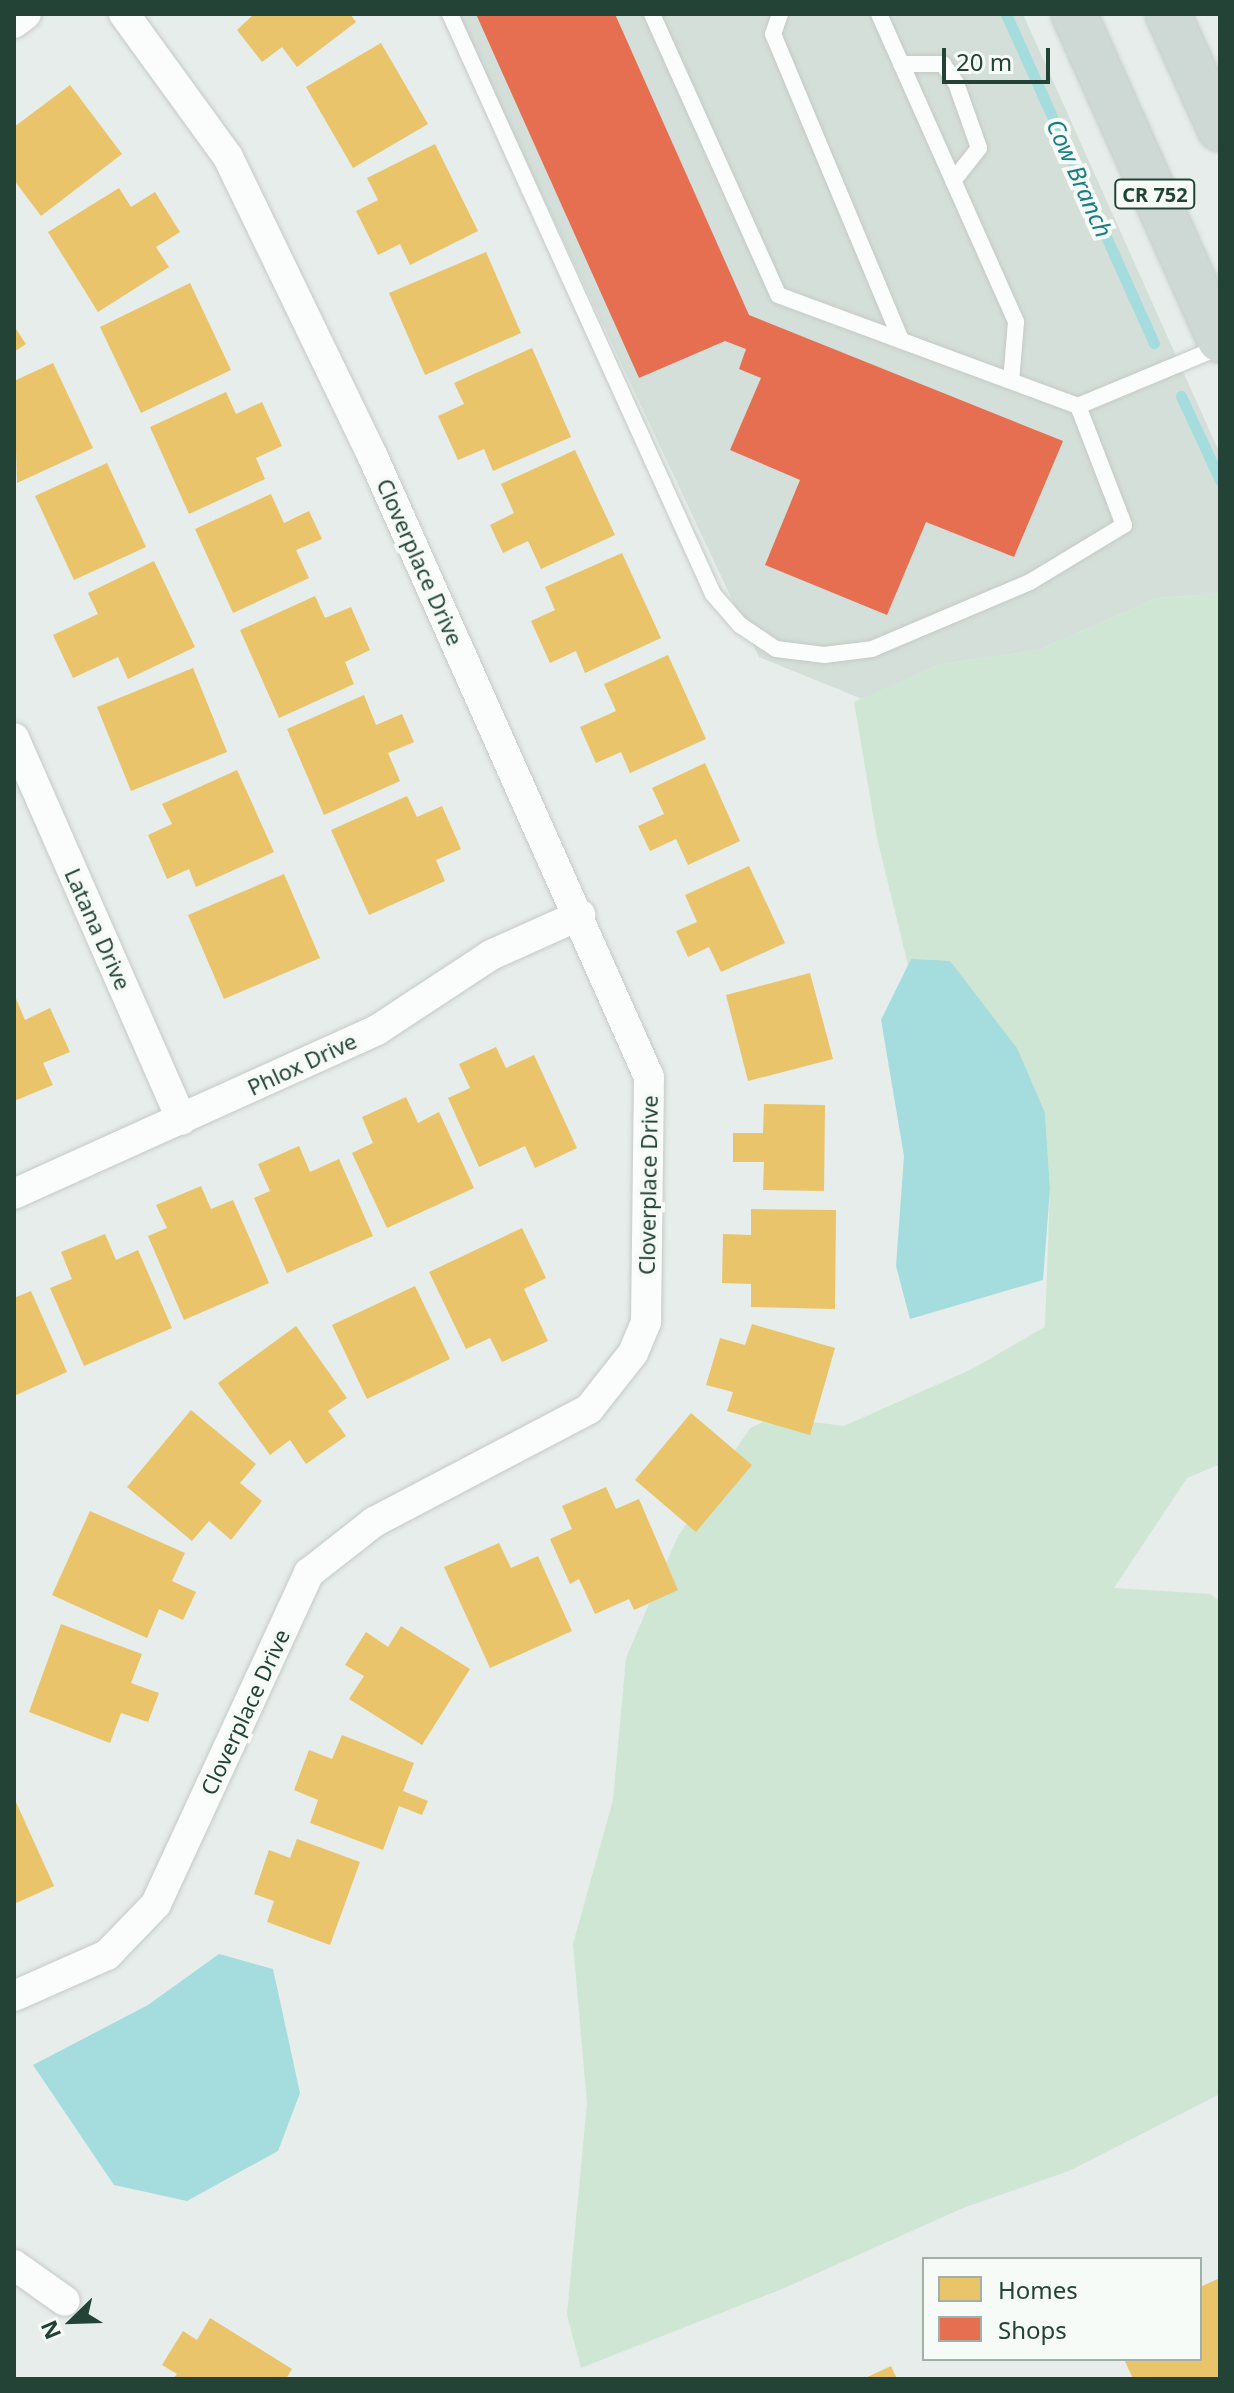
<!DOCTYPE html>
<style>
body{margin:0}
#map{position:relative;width:1234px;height:2393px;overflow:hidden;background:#e7edea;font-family:"Noto Sans",sans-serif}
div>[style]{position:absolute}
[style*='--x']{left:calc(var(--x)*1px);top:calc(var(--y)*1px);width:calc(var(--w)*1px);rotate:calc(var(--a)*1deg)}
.built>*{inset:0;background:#d5dfd9}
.green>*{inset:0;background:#cfe6d4}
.water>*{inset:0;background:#a5dcdd}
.homes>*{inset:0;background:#e9c46a}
.shops>*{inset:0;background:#e76f51}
.stream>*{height:11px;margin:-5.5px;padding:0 5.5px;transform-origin:5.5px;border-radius:5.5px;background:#a5dcdd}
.roads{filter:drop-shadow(0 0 2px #c4cac7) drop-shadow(0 0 2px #c4cac7)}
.service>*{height:16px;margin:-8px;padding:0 8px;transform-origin:8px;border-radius:8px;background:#fbfcfc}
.minor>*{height:30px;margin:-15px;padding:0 15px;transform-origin:15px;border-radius:15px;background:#fbfcfc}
.primary>*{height:44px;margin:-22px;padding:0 22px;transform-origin:22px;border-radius:22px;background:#ced8d4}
span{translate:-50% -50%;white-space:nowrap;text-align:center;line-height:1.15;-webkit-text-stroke:8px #f6fbf8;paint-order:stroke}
.shield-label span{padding:2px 6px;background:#f6fbf8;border:2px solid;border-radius:6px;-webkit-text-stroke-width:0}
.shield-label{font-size:20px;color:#224336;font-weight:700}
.street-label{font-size:22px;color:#224336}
.water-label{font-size:24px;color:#167f84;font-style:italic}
.frame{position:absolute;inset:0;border:16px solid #224336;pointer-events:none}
.legend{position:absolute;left:922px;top:2257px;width:280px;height:104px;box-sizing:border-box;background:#f6fbf8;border:2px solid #a1b1aa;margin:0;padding:10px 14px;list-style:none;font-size:24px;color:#224336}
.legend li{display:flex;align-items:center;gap:16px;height:40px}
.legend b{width:40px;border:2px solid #a1b1aa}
.north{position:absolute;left:32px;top:2281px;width:80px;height:80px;-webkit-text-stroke:6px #f6fbf8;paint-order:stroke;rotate:247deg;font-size:22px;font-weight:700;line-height:32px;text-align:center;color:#224336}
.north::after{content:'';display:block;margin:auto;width:28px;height:36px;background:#224336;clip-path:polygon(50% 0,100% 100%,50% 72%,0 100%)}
.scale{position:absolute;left:942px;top:48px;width:108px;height:36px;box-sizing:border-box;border:4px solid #224336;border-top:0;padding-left:10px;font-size:24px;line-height:28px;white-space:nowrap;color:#224336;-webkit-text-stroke:6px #f6fbf8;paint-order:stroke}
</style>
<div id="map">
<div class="built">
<i style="clip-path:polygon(457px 14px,1023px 14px,1220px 454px,1220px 594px,1157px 598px,1039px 650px,941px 664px,862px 699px,759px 657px)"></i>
</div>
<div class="green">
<i style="clip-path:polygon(1220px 594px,1220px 1464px,1187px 1478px,1114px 1588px,1210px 1594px,1220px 1602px,1220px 2094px,1069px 2171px,963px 2208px,782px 2289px,581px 2368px,567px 2315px,587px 2103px,573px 1944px,613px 1800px,626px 1658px,677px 1538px,750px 1428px,774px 1417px,844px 1426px,970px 1370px,1045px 1327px,1050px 1189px,1045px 1113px,911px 959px,908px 965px,877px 838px,854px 702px,941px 664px,1039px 650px,1157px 598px)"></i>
</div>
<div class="water">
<i style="clip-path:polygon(911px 959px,950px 961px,1017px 1048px,1045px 1113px,1050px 1189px,1043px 1280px,910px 1319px,896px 1266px,904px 1156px,881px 1020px)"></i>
<i style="clip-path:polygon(219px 1954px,273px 1969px,300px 2093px,278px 2151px,187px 2201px,114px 2185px,33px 2065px,148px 2005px)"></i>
</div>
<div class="homes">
<i style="clip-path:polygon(254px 14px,350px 14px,356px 22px,297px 67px,282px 47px,262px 62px,237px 30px)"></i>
<i style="clip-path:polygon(381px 43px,428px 124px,353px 168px,306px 87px)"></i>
<i style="clip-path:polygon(70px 85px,122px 154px,41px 216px,14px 180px,14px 127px)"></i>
<i style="clip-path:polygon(435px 144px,478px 231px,410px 265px,400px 244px,378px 255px,356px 211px,378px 200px,367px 178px)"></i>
<i style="clip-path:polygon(119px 188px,131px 207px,155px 192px,180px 232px,156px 247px,169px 267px,98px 312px,48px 232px)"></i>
<i style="clip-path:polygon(486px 252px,521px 333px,425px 375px,389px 293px)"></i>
<i style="clip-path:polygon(190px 283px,231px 370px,141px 413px,100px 327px)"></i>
<i style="clip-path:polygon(14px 326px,26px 344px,14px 352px)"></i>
<i style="clip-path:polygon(532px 348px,571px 437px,493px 471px,484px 449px,458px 460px,438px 416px,464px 404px,454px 383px)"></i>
<i style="clip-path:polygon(53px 363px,93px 448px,17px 483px,14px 381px)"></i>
<i style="clip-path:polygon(226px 392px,236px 414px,262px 402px,282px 446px,256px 458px,265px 479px,189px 514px,150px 427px)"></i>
<i style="clip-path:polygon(575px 450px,615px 535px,541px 569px,528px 541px,503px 553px,490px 525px,514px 513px,501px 484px)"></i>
<i style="clip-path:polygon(107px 463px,146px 547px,74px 580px,35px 496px)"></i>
<i style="clip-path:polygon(271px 494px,284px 523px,309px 511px,322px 539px,296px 550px,309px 578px,233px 613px,195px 529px)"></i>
<i style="clip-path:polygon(622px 553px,661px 638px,585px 673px,576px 651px,550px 663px,531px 621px,555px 610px,545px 587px)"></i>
<i style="clip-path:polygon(154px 561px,195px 647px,128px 679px,118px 657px,73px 678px,53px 635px,98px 614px,88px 593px)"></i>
<i style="clip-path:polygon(315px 596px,325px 618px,351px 607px,370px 650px,345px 662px,354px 684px,279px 718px,240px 630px)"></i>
<i style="clip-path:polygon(668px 655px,706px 739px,630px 773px,621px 752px,596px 763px,580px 727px,616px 711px,604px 684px)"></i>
<i style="clip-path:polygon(193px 668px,227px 752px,131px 791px,97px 707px)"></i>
<i style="clip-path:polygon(364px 695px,376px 725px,402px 714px,414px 742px,388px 753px,400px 781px,324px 815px,287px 729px)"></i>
<i style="clip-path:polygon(705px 763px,740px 841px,688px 865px,676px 839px,650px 851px,638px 826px,664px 814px,652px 788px)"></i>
<i style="clip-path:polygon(237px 770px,274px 852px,196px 887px,189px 869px,167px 879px,148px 835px,172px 824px,162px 804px)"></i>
<i style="clip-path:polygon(407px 796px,417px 817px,442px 806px,461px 849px,436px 860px,445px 881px,369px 915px,331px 830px)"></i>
<i style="clip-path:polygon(749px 866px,785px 943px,721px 972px,709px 947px,688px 957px,676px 931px,697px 922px,685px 895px)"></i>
<i style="clip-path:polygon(284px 874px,320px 958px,224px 999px,188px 915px)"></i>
<i style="clip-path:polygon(810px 973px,833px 1059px,748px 1081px,726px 995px)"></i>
<i style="clip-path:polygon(14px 994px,25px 1020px,50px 1008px,70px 1052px,43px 1063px,53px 1085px,14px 1101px)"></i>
<i style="clip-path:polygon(496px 1047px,506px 1068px,534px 1055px,577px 1148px,535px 1168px,525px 1146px,479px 1167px,448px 1098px,470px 1088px,459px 1064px)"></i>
<i style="clip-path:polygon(406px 1097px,418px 1123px,439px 1112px,474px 1188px,387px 1228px,352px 1153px,373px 1143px,362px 1117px)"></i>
<i style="clip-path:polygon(764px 1104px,825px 1105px,824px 1191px,763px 1190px,764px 1162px,733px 1162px,733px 1133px,763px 1133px)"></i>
<i style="clip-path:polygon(299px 1146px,310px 1172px,339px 1159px,373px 1236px,287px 1273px,254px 1198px,270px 1191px,258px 1164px)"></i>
<i style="clip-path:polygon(201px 1186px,211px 1209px,233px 1200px,269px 1283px,184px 1320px,148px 1236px,167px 1228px,156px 1205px)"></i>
<i style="clip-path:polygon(751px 1209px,836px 1210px,835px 1309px,751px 1307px,751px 1284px,722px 1283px,723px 1234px,751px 1235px)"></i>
<i style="clip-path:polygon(522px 1228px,546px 1278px,524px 1289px,548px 1341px,502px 1362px,490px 1338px,466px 1349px,429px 1272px)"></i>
<i style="clip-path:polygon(105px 1234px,116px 1260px,138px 1250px,172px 1328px,84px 1366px,50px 1288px,72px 1279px,61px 1252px)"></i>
<i style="clip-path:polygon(415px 1286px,450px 1359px,367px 1399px,332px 1325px)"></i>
<i style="clip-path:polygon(31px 1291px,67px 1372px,14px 1396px,14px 1298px)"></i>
<i style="clip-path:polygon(752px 1324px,835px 1348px,810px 1435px,727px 1411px,733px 1392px,706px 1385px,720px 1338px,745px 1345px)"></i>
<i style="clip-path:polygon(296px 1326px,347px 1398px,328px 1411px,346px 1436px,306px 1464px,290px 1440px,270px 1455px,218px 1383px)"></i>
<i style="clip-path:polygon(191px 1410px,256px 1464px,240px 1483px,262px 1501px,231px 1540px,209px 1521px,192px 1541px,127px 1487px)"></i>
<i style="clip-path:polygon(691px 1413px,752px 1465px,696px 1532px,635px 1480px)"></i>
<i style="clip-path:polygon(606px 1487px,616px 1509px,639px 1499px,678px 1590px,634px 1610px,629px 1599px,595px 1614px,579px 1579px,570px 1584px,550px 1539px,572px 1529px,562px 1506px)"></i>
<i style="clip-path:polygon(90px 1511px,185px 1553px,172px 1581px,196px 1592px,183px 1620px,159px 1609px,147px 1638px,52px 1595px)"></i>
<i style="clip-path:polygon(499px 1543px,511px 1568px,538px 1556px,572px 1631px,490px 1668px,444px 1567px)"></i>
<i style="clip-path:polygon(61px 1624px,142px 1654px,131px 1683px,159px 1693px,148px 1722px,121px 1713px,110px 1743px,29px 1712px)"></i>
<i style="clip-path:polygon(401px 1626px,470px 1669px,422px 1745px,349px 1699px,364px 1676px,345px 1665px,366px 1632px,388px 1647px)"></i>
<i style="clip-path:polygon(342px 1735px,414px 1763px,403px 1791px,428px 1801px,422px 1815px,399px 1806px,383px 1850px,310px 1823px,318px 1800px,294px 1790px,309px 1750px,332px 1759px)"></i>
<i style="clip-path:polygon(16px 1802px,54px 1886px,14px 1904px,14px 1803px)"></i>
<i style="clip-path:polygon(297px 1839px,360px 1862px,330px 1945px,267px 1922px,274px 1901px,254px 1894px,269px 1850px,290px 1858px)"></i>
<i style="clip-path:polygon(1220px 2278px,1220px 2379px,1133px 2379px,1124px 2359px,1200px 2359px,1200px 2287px)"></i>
<i style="clip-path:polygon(210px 2318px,292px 2369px,286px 2379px,173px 2379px,177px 2374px,162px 2365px,183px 2331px,197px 2340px)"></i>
<i style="clip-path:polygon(891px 2366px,897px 2379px,863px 2379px)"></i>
</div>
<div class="shops">
<i style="clip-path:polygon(476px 14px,615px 14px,749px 315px,1063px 441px,1014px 557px,926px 522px,887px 615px,765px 565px,800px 480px,730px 450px,761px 378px,739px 369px,746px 349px,725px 341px,639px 378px)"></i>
</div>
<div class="stream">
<i style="--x:1006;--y:14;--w:361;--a:65.8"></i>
<i style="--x:1181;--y:396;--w:93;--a:65.1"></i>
</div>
<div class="roads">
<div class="service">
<i style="--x:450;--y:14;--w:637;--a:65.61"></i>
<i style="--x:713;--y:594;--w:41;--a:48.9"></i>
<i style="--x:740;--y:625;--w:43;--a:33.7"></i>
<i style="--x:776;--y:649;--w:48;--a:7.1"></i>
<i style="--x:824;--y:655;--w:48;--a:-7.1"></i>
<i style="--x:872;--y:649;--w:172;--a:-23"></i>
<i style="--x:1030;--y:582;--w:110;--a:-31.2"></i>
<i style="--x:1124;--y:525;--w:128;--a:-111.1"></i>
<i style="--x:652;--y:14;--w:308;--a:65.8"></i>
<i style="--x:778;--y:295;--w:320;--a:20.3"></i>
<i style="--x:1078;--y:406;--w:154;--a:-22.6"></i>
<i style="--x:780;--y:14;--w:21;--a:109"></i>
<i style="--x:773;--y:34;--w:332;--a:67.3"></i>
<i style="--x:879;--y:14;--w:337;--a:66"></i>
<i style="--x:1016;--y:322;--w:59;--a:94.8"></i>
<i style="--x:901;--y:64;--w:42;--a:0"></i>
<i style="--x:943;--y:64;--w:23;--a:56"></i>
<i style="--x:956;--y:83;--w:69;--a:70.5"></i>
<i style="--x:979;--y:148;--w:42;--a:128.2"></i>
</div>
<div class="minor">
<i style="--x:14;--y:23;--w:15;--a:-37"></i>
<i style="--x:14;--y:738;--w:417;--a:66.3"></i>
<i style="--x:14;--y:1194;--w:398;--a:-24.3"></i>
<i style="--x:377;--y:1030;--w:136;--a:-33.3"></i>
<i style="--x:491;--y:955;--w:98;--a:-24.2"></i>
<i style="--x:14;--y:1996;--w:102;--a:-23.8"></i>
<i style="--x:107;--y:1955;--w:71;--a:-46.1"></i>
<i style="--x:156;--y:1904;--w:365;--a:-65.2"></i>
<i style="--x:309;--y:1573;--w:83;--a:-38.1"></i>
<i style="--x:374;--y:1522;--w:243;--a:-27.7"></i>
<i style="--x:589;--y:1409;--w:71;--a:-51.8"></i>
<i style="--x:633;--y:1353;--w:34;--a:-67"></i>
<i style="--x:646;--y:1322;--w:245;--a:-89.3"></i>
<i style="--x:649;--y:1077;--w:679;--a:-114"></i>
<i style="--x:373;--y:457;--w:333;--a:-115.8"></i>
<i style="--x:228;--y:157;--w:177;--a:-126"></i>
<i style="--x:14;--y:2265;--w:62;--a:35.2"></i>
</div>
<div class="primary">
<i style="--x:1074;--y:14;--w:357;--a:65.9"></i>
<i style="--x:1168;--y:14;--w:126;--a:65.7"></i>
</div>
</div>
<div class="shield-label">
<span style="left:1155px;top:194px">CR 752</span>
</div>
<div class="street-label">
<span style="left:420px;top:562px;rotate:66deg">Cloverplace Drive</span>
<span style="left:98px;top:929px;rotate:66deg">Latana Drive</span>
<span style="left:302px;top:1064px;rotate:-25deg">Phlox Drive</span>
<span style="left:648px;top:1185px;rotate:-89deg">Cloverplace Drive</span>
<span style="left:245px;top:1712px;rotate:-65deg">Cloverplace Drive</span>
</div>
<div class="water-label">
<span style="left:1080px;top:178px;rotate:66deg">Cow Branch</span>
</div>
<div class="frame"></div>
<ul class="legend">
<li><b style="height:22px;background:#e9c46a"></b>Homes</li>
<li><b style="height:22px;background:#e76f51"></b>Shops</li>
</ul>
<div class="north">N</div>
<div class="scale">20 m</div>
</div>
